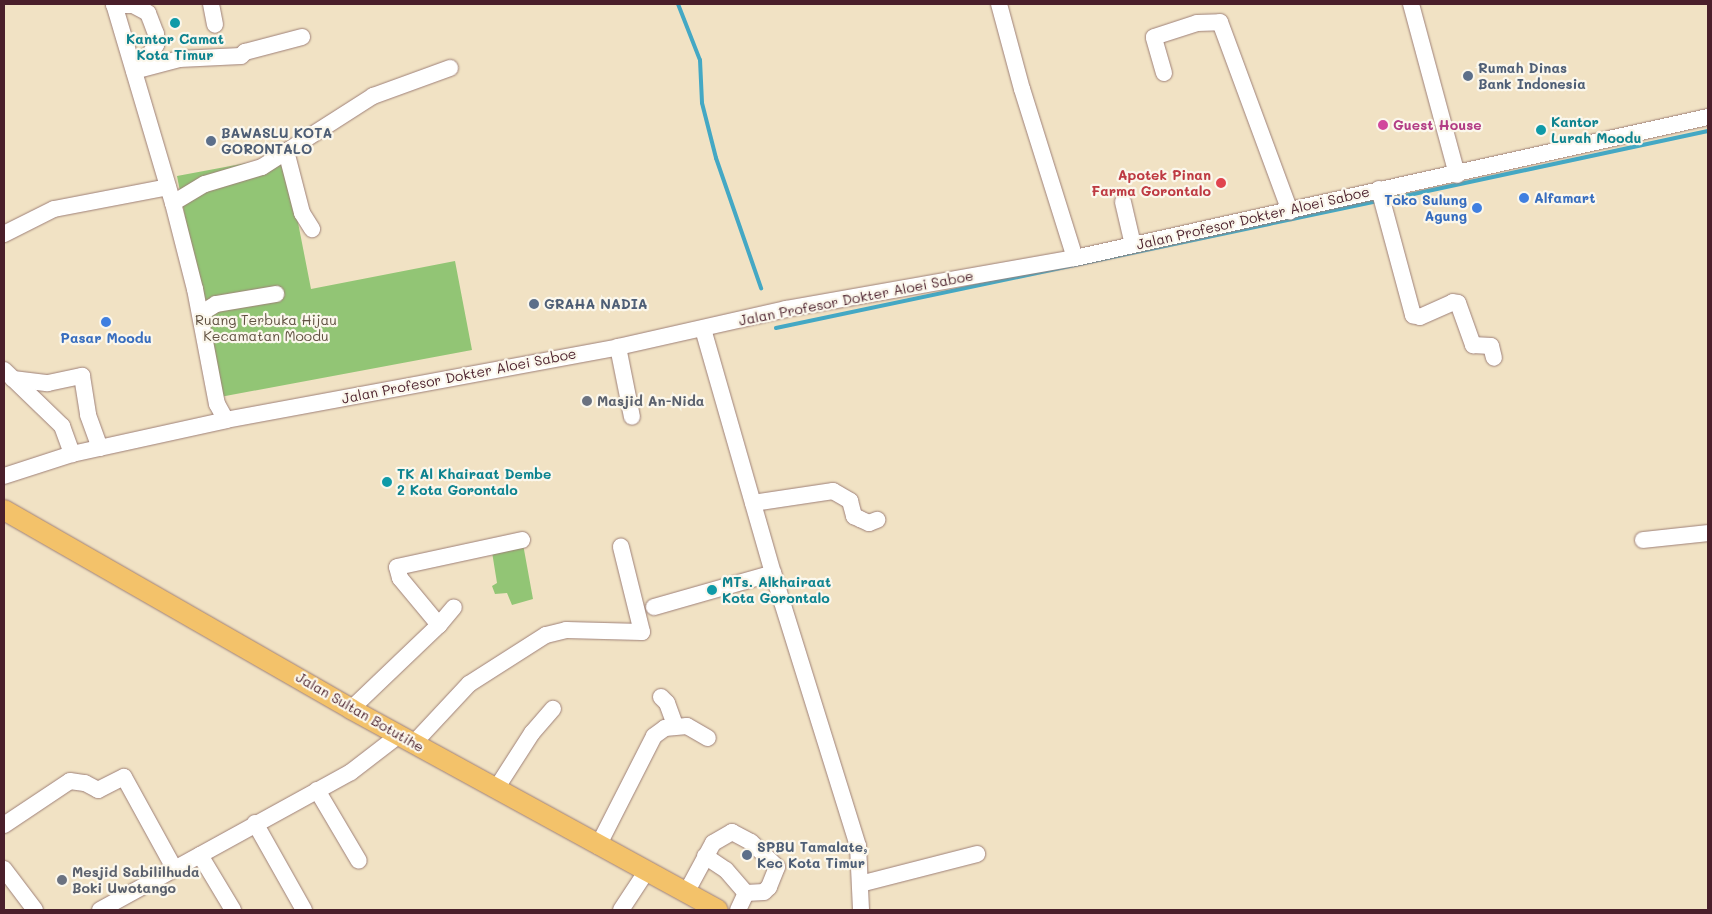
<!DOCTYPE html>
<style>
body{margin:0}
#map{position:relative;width:1712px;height:914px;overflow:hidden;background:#f1e2c4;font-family:Mali,sans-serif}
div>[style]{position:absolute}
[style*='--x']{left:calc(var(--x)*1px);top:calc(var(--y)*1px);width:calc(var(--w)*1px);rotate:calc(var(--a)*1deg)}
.green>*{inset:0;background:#92c575}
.stream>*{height:4px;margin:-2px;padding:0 2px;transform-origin:2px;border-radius:2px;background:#44a8c4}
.roads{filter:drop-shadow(0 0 1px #9e8078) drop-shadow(0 0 1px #9e8078)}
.minor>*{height:16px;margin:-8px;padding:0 8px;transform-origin:8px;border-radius:8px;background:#fff}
.major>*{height:20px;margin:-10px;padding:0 10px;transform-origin:10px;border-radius:10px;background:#f3c26a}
.dots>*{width:14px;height:14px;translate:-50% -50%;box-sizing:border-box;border:2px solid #fbf7ec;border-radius:50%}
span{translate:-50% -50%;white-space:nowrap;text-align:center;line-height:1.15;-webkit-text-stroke:4.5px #fbf7ec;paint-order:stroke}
.culture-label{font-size:14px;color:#0d838f;font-weight:700}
.left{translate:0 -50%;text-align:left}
.service-label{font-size:14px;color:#4e5e75;font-weight:700}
.hotel-label{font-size:14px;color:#b23c85;font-weight:700}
.health-label{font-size:14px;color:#be3a42;font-weight:700}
.right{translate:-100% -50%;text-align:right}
.shop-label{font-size:14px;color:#366cbe;font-weight:700}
.street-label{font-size:14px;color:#4a1f2b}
.park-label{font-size:14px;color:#605141}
.worship-label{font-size:14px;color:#5b616d;font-weight:700}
.frame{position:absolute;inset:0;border:5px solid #4a1f2b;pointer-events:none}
</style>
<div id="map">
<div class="green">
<i style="clip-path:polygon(285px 156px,311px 289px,455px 261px,472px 350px,220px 397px,177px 176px)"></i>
<i style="clip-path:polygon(523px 544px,533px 599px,512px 605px,507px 593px,495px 594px,492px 586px,497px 583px,492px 552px)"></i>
</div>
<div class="stream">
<i style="--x:678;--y:4;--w:60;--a:68.6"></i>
<i style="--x:700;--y:60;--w:43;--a:87.3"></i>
<i style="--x:702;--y:103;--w:57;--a:75.7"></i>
<i style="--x:716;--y:158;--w:138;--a:70.9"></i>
<i style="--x:1395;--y:198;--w:320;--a:-12.1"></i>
<i style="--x:776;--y:328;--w:615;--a:-11.91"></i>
</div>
<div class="roads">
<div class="minor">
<i style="--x:114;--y:4;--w:208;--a:73.5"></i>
<i style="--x:173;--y:203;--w:89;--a:75.7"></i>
<i style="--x:195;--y:289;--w:117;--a:79.2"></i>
<i style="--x:217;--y:404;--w:18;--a:61"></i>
<i style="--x:211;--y:4;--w:21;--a:79"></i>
<i style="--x:999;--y:4;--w:88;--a:74.9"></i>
<i style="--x:1022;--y:89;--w:177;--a:72.6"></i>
<i style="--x:1411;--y:4;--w:177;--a:74.9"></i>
<i style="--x:114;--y:5;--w:19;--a:0"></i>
<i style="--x:133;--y:5;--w:17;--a:28"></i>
<i style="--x:148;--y:13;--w:22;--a:69"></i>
<i style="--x:156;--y:34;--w:11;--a:90"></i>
<i style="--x:156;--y:45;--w:12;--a:125"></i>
<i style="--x:149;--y:55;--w:19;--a:145"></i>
<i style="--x:134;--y:71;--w:47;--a:-14.9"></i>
<i style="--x:179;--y:59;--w:62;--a:-2.8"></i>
<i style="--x:241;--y:56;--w:6;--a:-45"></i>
<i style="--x:245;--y:52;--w:59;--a:-14.7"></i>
<i style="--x:1164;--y:73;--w:37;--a:-106"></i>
<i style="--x:1154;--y:37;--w:45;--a:-18"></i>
<i style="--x:1197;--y:23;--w:23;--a:-2"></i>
<i style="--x:1220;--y:22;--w:202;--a:69.7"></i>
<i style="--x:286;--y:151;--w:64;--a:75.5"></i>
<i style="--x:302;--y:213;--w:19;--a:58"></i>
<i style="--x:1379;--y:189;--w:131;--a:74.9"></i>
<i style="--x:1413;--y:315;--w:7;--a:16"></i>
<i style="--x:1420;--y:317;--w:36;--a:-24"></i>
<i style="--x:1453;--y:302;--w:5;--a:11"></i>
<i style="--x:1458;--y:303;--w:45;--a:70.3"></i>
<i style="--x:1473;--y:345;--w:18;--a:3"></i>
<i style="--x:1491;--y:346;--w:12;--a:76"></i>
<i style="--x:1123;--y:202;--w:44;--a:76.9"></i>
<i style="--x:173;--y:203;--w:37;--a:-31"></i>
<i style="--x:205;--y:184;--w:59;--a:-16.6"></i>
<i style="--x:262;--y:167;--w:132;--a:-32.6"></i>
<i style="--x:373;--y:96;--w:82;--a:-20"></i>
<i style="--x:4;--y:234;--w:56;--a:-26.6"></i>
<i style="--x:54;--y:209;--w:116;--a:-10.9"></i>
<i style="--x:200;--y:314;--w:19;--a:-32"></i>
<i style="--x:216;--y:304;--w:61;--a:-9.5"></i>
<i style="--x:703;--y:329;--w:254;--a:74"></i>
<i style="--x:773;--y:573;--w:286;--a:72.7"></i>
<i style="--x:858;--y:846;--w:64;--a:87.3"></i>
<i style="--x:618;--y:347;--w:71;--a:78.7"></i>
<i style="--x:4;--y:370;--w:81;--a:44"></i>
<i style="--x:62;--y:426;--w:30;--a:70"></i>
<i style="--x:13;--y:379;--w:35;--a:7"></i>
<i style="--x:48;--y:383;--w:35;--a:-12"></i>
<i style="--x:82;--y:376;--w:39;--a:81"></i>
<i style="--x:88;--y:415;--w:35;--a:70"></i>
<i style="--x:4;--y:476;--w:71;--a:-17.9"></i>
<i style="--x:72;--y:454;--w:158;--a:-12.4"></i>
<i style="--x:226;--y:420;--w:399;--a:-10.5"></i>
<i style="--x:618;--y:347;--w:172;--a:-12.7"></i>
<i style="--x:786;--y:309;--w:293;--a:-10"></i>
<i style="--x:1075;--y:258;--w:649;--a:-12.56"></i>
<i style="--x:753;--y:503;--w:81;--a:-8.5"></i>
<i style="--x:833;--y:491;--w:20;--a:30"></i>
<i style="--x:850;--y:501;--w:16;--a:75"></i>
<i style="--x:854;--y:516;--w:7;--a:27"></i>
<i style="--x:860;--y:519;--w:10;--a:24"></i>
<i style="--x:869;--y:523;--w:9;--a:-21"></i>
<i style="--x:1643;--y:540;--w:65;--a:-6.1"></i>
<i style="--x:654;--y:607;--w:124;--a:-15.9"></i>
<i style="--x:439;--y:625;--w:23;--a:-50"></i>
<i style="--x:661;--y:697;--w:8;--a:45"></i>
<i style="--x:667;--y:703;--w:23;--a:70"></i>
<i style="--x:351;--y:709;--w:122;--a:-43.7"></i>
<i style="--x:439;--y:625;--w:61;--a:-129.7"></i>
<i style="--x:400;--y:578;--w:11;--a:-105"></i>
<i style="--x:397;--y:567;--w:128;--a:-12.2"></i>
<i style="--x:414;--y:743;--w:81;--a:-47"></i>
<i style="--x:469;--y:684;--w:91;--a:-32.5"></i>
<i style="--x:546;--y:635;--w:21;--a:-14"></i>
<i style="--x:566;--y:630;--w:76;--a:1.5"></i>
<i style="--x:642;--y:632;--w:88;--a:-103.9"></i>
<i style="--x:496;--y:789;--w:67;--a:-57.3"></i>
<i style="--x:532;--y:733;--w:32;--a:-49"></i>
<i style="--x:317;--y:790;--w:82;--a:59.4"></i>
<i style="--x:255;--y:823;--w:100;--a:60.6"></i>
<i style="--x:4;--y:825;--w:79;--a:-33.7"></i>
<i style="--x:70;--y:781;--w:15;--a:8"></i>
<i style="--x:85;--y:783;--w:15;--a:28"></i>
<i style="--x:98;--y:790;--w:29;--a:-27"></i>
<i style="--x:124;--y:777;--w:104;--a:61.2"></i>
<i style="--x:598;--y:846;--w:123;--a:-63"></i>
<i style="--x:654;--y:736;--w:14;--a:-36"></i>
<i style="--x:665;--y:728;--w:22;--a:-5"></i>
<i style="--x:687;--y:726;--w:24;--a:30"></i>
<i style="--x:200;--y:855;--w:64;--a:59"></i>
<i style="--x:705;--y:856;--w:25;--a:34"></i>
<i style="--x:726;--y:870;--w:30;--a:49"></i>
<i style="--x:4;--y:869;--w:51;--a:52.9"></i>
<i style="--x:860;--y:884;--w:121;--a:-14.4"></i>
<i style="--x:686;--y:893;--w:57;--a:-61.6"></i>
<i style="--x:713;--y:843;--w:22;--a:-30"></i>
<i style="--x:732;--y:832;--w:21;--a:28"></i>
<i style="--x:751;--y:842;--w:36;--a:44"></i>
<i style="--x:777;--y:867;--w:22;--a:112"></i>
<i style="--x:769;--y:887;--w:7;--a:135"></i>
<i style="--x:764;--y:892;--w:18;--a:177"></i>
<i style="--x:746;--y:893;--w:19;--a:115"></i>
<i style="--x:100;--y:910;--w:286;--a:-28.8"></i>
<i style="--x:351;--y:772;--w:61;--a:-37.6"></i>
<i style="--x:621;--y:910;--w:45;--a:-56.7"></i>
</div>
<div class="major">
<i style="--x:4;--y:510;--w:400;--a:29.8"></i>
<i style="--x:351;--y:709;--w:418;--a:28.7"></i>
</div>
</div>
<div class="dots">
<i style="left:175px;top:23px;background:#0f9aa8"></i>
<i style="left:1468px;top:76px;background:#5c6f8a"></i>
<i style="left:1383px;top:125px;background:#d1479c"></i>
<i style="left:1541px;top:130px;background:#0f9aa8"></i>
<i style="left:211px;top:141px;background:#5c6f8a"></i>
<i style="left:1221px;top:183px;background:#e0444e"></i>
<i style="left:1524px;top:198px;background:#3f7fe0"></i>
<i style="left:1477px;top:208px;background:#3f7fe0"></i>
<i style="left:534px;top:304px;background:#5c6f8a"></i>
<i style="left:106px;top:322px;background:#3f7fe0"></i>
<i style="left:587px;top:401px;background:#6b7280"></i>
<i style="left:387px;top:482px;background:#0f9aa8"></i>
<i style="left:712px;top:590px;background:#0f9aa8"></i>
<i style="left:747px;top:855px;background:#5c6f8a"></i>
<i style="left:62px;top:880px;background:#6b7280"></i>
</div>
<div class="culture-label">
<span style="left:175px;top:47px">Kantor Camat<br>Kota Timur</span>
<span class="left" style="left:1551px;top:130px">Kantor<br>Lurah Moodu</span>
<span class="left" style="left:397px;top:482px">TK Al Khairaat Dembe<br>2 Kota Gorontalo</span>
<span class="left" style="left:722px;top:590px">MTs. Alkhairaat<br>Kota Gorontalo</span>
</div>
<div class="service-label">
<span class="left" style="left:1478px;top:76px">Rumah Dinas<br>Bank Indonesia</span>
<span class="left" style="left:221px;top:141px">BAWASLU KOTA<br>GORONTALO</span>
<span class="left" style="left:544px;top:304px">GRAHA NADIA</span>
<span class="left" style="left:757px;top:855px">SPBU Tamalate,<br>Kec Kota Timur</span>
</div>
<div class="hotel-label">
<span class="left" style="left:1393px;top:125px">Guest House</span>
</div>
<div class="health-label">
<span class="right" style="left:1211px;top:183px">Apotek Pinan<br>Farma Gorontalo</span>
</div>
<div class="shop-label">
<span class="left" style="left:1534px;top:198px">Alfamart</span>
<span class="right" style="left:1467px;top:208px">Toko Sulung<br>Agung</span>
<span style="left:106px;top:338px">Pasar Moodu</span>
</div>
<div class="street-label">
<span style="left:1253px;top:218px;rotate:-13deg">Jalan Profesor Dokter Aloei Saboe</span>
<span style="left:856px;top:298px;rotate:-11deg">Jalan Profesor Dokter Aloei Saboe</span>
<span style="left:459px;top:376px;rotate:-11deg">Jalan Profesor Dokter Aloei Saboe</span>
<span style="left:360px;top:712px;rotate:30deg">Jalan Sultan Botutihe</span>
</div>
<div class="park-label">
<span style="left:266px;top:328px">Ruang Terbuka Hijau<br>Kecamatan Moodu</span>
</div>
<div class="worship-label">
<span class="left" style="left:597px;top:401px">Masjid An-Nida</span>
<span class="left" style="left:72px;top:880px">Mesjid Sabililhuda<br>Boki Uwotango</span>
</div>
<div class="frame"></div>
</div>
